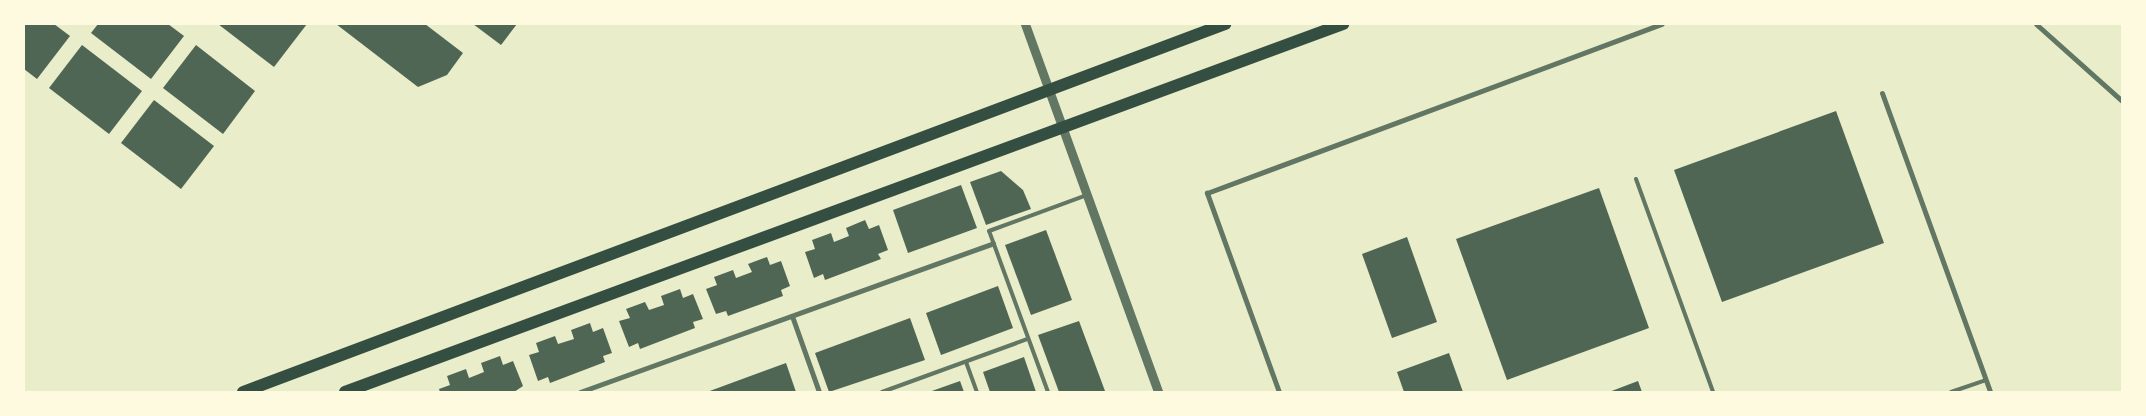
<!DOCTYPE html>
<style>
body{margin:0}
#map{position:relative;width:2146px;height:416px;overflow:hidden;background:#e9edc9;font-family:Lato,sans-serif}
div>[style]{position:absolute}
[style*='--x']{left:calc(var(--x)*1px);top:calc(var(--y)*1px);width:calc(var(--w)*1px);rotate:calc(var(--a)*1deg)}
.building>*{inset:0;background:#4f6655}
.service>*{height:4px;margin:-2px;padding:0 2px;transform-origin:2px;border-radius:2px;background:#617663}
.minor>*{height:5px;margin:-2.5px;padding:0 2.5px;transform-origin:2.5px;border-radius:2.5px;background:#617663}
.tertiary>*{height:9px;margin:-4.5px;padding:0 4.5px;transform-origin:4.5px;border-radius:4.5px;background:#617663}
.primary>*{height:12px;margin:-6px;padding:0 6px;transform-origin:6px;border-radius:6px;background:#344e41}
span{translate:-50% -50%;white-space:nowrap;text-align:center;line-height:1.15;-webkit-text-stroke:4px #fefae0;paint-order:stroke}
.frame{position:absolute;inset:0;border:25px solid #fefae0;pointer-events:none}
</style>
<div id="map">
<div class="building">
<i style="clip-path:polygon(24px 24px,54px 24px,70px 36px,37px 79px,24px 69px)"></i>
<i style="clip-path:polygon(98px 24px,168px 24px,184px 36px,151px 79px,91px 33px)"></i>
<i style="clip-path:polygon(218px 24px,307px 24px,274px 67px)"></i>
<i style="clip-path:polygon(336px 24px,425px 24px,463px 53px,447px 75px,418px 87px)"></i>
<i style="clip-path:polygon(473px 24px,517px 24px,501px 45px)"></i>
<i style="clip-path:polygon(82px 45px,142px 91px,109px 134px,49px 88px)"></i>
<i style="clip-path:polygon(196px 45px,255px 91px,223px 134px,163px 88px)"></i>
<i style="clip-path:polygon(154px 100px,214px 146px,181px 189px,121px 143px)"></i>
<i style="clip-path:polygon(1836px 111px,1884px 243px,1722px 302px,1674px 170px)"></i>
<i style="clip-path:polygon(1001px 171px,1023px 190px,1031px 209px,986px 225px,970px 182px)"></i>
<i style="clip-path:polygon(961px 185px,977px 228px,908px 253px,893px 210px)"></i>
<i style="clip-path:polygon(1599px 188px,1649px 328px,1507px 380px,1456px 239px)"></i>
<i style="clip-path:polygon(865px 220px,869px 229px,879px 225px,888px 250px,878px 254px,881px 259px,825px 280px,823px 274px,814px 278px,805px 252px,815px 249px,812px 240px,831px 233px,834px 242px,849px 236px,846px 228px)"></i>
<i style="clip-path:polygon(1046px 230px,1072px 300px,1031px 315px,1005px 245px)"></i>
<i style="clip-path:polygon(1407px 237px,1437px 322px,1392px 338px,1362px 254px)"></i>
<i style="clip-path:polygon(767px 257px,770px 265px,781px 261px,790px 286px,781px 290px,783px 296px,728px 316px,726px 311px,716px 314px,706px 289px,717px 285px,714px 277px,733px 270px,736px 278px,752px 272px,748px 264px)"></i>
<i style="clip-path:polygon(998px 286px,1013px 328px,941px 355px,926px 313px)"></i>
<i style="clip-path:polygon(680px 289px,683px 298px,693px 294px,703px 319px,693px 322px,695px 328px,640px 349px,638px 343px,629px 347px,619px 321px,630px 318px,626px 309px,645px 302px,649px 310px,664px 305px,661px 296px)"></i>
<i style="clip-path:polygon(910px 318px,925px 360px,829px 392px,815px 353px)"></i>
<i style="clip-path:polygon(1079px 321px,1105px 391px,1101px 392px,1059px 392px,1038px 335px)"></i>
<i style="clip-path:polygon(590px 323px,593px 332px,603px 328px,612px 353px,603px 356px,605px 362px,550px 383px,548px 377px,538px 381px,529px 355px,539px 352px,536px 343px,555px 336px,558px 344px,574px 339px,571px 330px)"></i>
<i style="clip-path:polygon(1449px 353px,1463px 392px,1404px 392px,1397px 372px)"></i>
<i style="clip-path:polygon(500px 356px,503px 365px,513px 361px,523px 386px,514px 392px,440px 392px,439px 389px,450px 385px,447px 376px,466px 369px,469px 378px,484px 372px,481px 363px)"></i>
<i style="clip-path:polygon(1024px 357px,1036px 392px,990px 392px,983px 372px)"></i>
<i style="clip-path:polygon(786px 363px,796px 392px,707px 392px)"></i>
<i style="clip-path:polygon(960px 381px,964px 392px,929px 392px)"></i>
<i style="clip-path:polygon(1638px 381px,1642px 392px,1609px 392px)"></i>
</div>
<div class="service">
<i style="--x:1636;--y:179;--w:226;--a:70.1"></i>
<i style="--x:966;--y:362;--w:32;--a:70"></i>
<i style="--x:882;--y:392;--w:155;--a:-20"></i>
<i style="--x:1048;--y:392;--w:171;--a:-110.1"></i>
<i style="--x:989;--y:231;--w:104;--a:-20.2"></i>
<i style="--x:1951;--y:392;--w:36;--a:-19"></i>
</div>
<div class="minor">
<i style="--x:2036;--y:24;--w:115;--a:41.8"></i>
<i style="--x:1882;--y:93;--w:318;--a:70.1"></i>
<i style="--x:792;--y:316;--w:81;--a:70.4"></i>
<i style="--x:580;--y:392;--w:439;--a:-19.8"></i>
<i style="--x:1279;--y:392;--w:212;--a:-109.9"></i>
<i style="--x:1207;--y:193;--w:485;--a:-20.4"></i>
</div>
<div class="tertiary">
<i style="--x:1025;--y:24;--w:391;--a:70.1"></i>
</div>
<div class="primary">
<i style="--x:243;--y:392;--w:1049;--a:-20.54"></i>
<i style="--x:345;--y:392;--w:1064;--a:-20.24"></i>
</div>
<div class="frame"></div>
</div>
